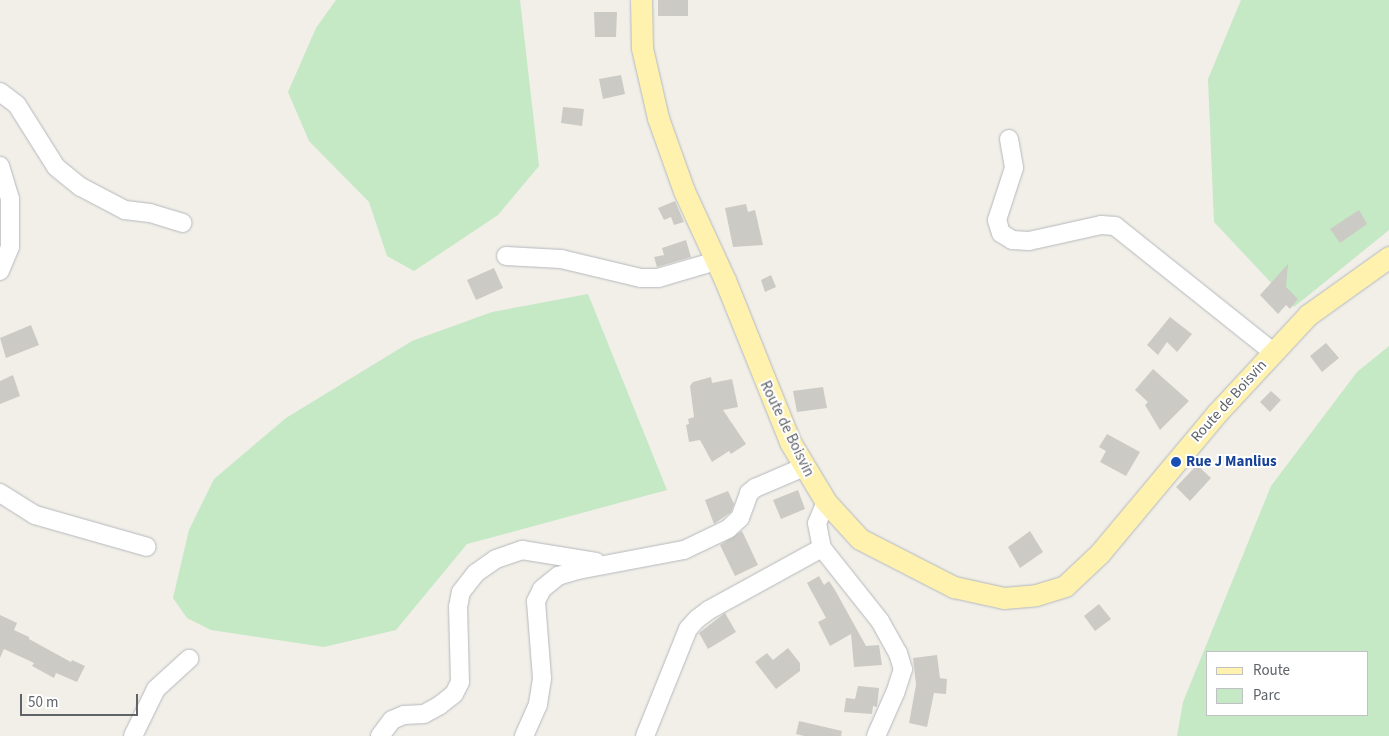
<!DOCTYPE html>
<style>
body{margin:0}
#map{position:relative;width:1389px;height:736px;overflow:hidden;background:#f1efe8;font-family:"Source Sans 3",sans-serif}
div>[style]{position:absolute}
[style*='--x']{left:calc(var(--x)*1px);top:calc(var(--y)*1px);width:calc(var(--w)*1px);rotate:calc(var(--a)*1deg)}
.green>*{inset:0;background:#c5e8c5}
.building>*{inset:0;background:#cccac5}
.roads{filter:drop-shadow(0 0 1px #b5b8bc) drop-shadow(0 0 1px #b5b8bc)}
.minor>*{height:18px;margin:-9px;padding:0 9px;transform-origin:9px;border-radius:9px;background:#fff}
.major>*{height:21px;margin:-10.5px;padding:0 10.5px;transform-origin:10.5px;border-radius:10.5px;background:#fff2af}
.dots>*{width:14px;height:14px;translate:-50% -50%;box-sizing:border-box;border:2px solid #fff;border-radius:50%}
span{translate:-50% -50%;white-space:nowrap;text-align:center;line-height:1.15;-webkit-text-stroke:4px #fff;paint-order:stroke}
.street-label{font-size:15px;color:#5f6368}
.transit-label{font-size:15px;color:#164399;font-weight:700}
.left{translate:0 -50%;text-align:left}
.legend{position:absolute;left:1206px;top:651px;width:162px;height:65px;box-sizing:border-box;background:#fff;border:1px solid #bfc1c3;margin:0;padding:6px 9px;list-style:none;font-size:15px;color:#5f6368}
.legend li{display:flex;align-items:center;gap:10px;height:25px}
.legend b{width:25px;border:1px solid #bfc1c3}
.scale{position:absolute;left:20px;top:694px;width:118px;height:22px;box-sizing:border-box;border:2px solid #5f6368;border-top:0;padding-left:6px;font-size:15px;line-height:18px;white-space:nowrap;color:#5f6368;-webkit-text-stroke:4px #fff;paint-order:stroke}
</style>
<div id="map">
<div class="green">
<i style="clip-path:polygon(336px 0,520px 0,539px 166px,498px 215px,414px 271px,387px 256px,369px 202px,309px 141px,288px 92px,316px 28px)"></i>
<i style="clip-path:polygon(1241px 0,1389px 0,1389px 230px,1294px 307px,1214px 222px,1208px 79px)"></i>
<i style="clip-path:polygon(588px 294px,667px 490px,467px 544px,396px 630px,324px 647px,211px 630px,187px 618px,173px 598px,189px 530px,214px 479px,286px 418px,412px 341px,492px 312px)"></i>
<i style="clip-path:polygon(evenodd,1389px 346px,1389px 736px,1177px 736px,1183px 702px,1271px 486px,1357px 372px,1389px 346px,1208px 652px,1368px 652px,1368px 715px,1208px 715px,1208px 652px)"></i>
</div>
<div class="building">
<i style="clip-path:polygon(658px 0,688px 0,688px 16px,658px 16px)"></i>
<i style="clip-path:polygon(594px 12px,617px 12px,616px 37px,595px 37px)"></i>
<i style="clip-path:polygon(621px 75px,625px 94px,603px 99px,599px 79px)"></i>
<i style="clip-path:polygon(563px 107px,584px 109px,582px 126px,561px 123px)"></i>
<i style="clip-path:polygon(675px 201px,684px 222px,674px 225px,671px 217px,664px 220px,658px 208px)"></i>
<i style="clip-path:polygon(746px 204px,748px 212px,755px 210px,763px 245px,733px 247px,725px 208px)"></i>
<i style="clip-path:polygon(1359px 210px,1367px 224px,1340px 243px,1330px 229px)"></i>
<i style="clip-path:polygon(686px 240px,691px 257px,657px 267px,654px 257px,664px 255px,662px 248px)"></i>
<i style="clip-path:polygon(1288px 264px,1286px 287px,1298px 299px,1290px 309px,1286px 305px,1278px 314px,1260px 295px)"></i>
<i style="clip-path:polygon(494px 268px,503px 288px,476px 300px,467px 280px)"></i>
<i style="clip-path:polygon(771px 275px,776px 287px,765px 292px,761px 280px)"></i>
<i style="clip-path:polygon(1170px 317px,1192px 334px,1177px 352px,1167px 342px,1158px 355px,1147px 345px)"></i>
<i style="clip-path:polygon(31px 325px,39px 345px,6px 358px,0 338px)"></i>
<i style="clip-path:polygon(1326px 343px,1339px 358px,1322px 372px,1310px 356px)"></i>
<i style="clip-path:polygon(1153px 369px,1189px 401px,1160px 430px,1145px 405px,1148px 402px,1135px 390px)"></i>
<i style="clip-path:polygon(13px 375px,20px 396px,0 404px,0 381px)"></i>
<i style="clip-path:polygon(711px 377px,712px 383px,732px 379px,738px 407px,723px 410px,746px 444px,731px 454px,729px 451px,712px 462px,700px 440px,689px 442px,686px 425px,689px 424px,688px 419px,694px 417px,690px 386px,693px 382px)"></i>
<i style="clip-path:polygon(823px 387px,827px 408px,797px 412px,793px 391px)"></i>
<i style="clip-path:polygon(1271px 391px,1281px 400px,1270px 412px,1260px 402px)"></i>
<i style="clip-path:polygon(1107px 434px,1140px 452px,1126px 476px,1100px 462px,1106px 451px,1099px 447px)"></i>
<i style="clip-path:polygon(1197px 465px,1211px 478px,1190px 501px,1176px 487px)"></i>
<i style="clip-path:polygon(798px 490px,805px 509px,781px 519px,773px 500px)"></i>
<i style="clip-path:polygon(728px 491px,734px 504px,731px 512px,714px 524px,705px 500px)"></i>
<i style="clip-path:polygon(742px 531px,758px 565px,735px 576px,720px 545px)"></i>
<i style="clip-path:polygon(1030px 531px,1043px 552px,1020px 568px,1008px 547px)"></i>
<i style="clip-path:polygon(819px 576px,824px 585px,829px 581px,835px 590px,866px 646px,879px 645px,882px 665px,854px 667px,851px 634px,830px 646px,818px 622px,826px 618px,807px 583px)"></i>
<i style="clip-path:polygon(1099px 604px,1111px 619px,1095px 631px,1084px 616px)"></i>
<i style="clip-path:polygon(725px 613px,736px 632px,708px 649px,699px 633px)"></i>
<i style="clip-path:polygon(0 615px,17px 623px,14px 630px,29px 637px,29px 639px,71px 662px,72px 660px,85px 666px,77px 682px,56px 673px,54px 678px,32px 666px,34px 663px,4px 649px,0 658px)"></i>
<i style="clip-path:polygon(788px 648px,800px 663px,800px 671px,776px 689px,755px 662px,767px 653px,773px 660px)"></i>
<i style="clip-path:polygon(937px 655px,940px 678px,947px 679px,946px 694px,934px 693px,927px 727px,909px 723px,916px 685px,913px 658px)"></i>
<i style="clip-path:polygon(858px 686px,879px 688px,877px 707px,873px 706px,872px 714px,844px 712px,846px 698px,855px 699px)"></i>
<i style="clip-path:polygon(799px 721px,842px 731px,841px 736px,804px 736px,796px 734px)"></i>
</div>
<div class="roads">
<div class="minor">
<i style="--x:0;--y:92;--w:21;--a:37"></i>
<i style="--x:17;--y:105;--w:73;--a:57.8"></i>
<i style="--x:56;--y:167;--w:32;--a:39"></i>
<i style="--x:81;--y:187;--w:50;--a:27.6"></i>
<i style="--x:125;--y:210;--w:25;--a:7"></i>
<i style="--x:150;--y:213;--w:34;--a:17"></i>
<i style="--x:1009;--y:139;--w:29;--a:80"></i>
<i style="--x:1014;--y:168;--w:55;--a:108.1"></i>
<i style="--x:997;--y:220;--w:14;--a:73"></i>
<i style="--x:1001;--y:233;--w:13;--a:32"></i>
<i style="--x:1012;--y:240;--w:17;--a:3"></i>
<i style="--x:1029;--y:241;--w:74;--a:-12.5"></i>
<i style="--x:1101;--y:225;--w:14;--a:4"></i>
<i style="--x:1115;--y:226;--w:202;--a:38.6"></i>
<i style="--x:0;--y:166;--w:34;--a:73"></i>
<i style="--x:10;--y:199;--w:48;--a:90"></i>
<i style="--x:10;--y:247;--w:26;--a:113"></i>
<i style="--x:506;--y:256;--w:55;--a:3.1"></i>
<i style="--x:561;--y:259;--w:82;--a:13.4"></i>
<i style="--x:641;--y:278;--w:17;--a:0"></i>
<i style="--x:658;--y:278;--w:60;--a:-16.3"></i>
<i style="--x:0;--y:493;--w:41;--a:32.2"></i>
<i style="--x:35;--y:515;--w:116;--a:15.9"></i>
<i style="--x:826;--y:502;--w:23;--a:113"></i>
<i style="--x:817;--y:523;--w:25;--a:79"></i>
<i style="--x:822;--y:548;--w:93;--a:51.5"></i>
<i style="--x:880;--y:621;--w:37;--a:61"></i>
<i style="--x:898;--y:653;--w:17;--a:73"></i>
<i style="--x:903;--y:669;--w:25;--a:108"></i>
<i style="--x:895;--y:693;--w:47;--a:113.8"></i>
<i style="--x:133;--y:736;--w:52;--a:-63.9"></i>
<i style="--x:156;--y:689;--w:45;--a:-42.3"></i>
<i style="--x:380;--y:736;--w:20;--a:-53"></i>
<i style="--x:392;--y:720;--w:13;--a:-23"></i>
<i style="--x:404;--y:715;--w:20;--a:-3"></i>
<i style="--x:424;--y:714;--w:18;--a:-29"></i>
<i style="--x:440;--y:705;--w:18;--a:-38"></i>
<i style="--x:454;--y:694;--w:13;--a:-63"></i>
<i style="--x:460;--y:682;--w:75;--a:-91.5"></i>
<i style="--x:458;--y:607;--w:15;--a:-79"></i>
<i style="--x:461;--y:592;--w:24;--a:-52"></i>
<i style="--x:476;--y:573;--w:24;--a:-35"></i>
<i style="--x:496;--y:559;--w:28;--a:-19"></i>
<i style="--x:522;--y:550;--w:75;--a:9.2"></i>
<i style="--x:524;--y:736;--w:35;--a:-66"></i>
<i style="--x:538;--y:704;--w:26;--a:-81"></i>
<i style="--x:542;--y:678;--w:77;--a:-94.5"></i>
<i style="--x:536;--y:601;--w:13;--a:-63"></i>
<i style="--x:542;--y:589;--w:21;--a:-39"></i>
<i style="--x:558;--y:576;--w:21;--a:-17"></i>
<i style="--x:578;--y:570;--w:108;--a:-10.7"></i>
<i style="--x:684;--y:550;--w:49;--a:-25.5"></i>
<i style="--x:728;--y:529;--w:16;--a:-43"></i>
<i style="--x:740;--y:518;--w:27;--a:-70"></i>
<i style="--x:749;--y:493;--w:8;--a:-40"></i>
<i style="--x:755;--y:488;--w:53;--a:-23.2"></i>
<i style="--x:645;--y:736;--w:115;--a:-68.1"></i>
<i style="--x:688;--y:629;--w:13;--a:-48"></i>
<i style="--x:697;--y:619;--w:15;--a:-37"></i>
<i style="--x:709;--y:610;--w:129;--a:-28.8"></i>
</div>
<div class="major">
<i style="--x:641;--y:0;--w:48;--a:88.8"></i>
<i style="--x:642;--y:48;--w:72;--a:77.1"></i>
<i style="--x:658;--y:118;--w:77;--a:70.4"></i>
<i style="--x:684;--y:191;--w:98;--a:65.3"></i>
<i style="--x:725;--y:280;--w:175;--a:68.1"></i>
<i style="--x:790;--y:442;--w:70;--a:59"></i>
<i style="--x:826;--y:502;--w:50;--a:47.4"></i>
<i style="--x:860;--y:539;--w:106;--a:27.1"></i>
<i style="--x:954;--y:587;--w:51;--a:12.4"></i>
<i style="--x:1004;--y:598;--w:32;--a:-5"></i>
<i style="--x:1036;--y:595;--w:30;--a:-17"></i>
<i style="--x:1065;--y:586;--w:48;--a:-43.3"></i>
<i style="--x:1100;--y:553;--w:182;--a:-50.1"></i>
<i style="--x:1217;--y:413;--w:134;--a:-47.1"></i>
<i style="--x:1308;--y:315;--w:100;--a:-35.6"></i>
</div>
</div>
<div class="dots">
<i style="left:1176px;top:462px;background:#1a4fb4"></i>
</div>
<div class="street-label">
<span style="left:1229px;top:401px;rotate:-48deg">Route de Boisvin</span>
<span style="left:787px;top:429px;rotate:64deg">Route de Boisvin</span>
</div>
<div class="transit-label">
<span class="left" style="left:1186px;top:462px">Rue J Manlius</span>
</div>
<ul class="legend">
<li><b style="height:6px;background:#fff2af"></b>Route</li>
<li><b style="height:14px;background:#c5e8c5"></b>Parc</li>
</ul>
<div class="scale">50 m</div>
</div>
